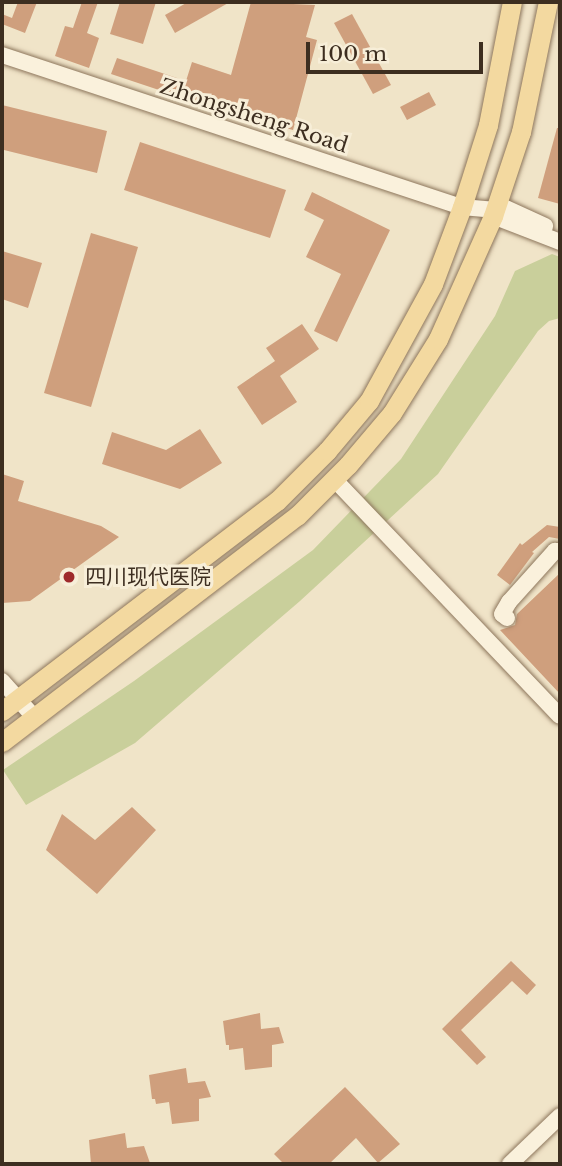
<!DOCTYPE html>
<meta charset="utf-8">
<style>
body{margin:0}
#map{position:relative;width:562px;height:1166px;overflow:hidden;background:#f0e4c8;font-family:"Libre Baskerville","Noto Sans SC",serif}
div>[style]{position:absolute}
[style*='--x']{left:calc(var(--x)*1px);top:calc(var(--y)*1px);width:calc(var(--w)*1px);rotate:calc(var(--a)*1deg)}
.green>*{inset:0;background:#c9cf9b}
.building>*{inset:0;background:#cf9f7d}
.roads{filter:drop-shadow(0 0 2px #8d765c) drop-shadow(0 0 2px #8d765c)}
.minor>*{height:16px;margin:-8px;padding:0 8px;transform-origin:8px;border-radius:8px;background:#faf1dc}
.major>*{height:19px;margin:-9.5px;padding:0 9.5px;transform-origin:9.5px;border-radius:9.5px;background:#f3d9a0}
.dots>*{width:19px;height:19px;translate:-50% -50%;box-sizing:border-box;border:4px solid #f7eed8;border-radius:50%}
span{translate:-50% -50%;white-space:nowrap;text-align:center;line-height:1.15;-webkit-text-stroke:6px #f7eed8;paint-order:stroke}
.street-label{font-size:21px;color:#3d2e20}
.poi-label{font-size:21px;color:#3d2e20}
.left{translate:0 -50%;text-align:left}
.frame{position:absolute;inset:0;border:4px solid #3d2e20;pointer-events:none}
.scale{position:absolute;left:306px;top:42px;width:177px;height:32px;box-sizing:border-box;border:4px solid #3d2e20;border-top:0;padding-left:9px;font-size:21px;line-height:24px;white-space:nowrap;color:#3d2e20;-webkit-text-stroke:5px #f7eed8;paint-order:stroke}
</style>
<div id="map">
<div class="green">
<i style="clip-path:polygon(552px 254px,560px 257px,560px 318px,549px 321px,538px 331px,438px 474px,300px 601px,135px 743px,26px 805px,3px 770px,134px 681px,313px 550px,401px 459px,495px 316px,515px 271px)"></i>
</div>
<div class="building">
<i style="clip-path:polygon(18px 2px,37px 2px,25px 33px,2px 24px,2px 14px,12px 18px)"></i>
<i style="clip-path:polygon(82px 2px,98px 2px,87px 33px,99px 38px,89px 68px,55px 56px,65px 26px,73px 28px)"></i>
<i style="clip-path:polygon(120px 2px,156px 2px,143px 44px,110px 34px)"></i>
<i style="clip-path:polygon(188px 2px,230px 2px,175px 33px,165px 15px)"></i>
<i style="clip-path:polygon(251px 2px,315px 5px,306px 37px,317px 40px,293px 130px,207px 106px,111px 74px,117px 58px,186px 81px,192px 62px,231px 75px)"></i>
<i style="clip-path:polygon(352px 14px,391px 85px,373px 94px,334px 23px)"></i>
<i style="clip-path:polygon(429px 92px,436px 105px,407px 120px,400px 107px)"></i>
<i style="clip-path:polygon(2px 105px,107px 131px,97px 173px,4px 150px)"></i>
<i style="clip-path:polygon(557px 128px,560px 128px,560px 204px,538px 198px)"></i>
<i style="clip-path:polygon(140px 142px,286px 190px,270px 238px,124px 190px)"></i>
<i style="clip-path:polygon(312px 192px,390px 230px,337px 342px,314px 331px,341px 274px,306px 257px,324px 220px,304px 210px)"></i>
<i style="clip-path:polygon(91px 233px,138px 247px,91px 407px,44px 393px)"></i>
<i style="clip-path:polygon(2px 251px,42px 263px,28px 308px,2px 299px)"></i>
<i style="clip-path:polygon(302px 324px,319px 349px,280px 376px,297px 402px,262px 425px,237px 387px,275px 361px,266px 348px)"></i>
<i style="clip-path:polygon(200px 429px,222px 463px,180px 489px,102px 464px,112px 432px,166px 450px)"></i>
<i style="clip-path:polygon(2px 474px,24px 481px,18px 501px,101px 526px,119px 537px,30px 601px,2px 603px)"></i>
<i style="clip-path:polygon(547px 525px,560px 527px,560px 539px,549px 537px,532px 552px,534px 553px,510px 585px,497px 575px,520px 543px,522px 545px)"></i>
<i style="clip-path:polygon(560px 573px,560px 694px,500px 630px,515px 625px,517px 614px)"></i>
<i style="clip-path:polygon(132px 807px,156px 830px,97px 894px,46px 850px,62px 814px,95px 840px)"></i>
<i style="clip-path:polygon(511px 961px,536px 985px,527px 995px,512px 981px,461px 1030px,486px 1057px,477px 1065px,442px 1029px)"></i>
<i style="clip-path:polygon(260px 1013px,261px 1029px,279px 1027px,284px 1043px,272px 1045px,272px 1067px,245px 1070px,243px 1048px,229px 1050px,229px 1045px,226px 1045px,223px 1021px)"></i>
<i style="clip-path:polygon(186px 1068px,188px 1083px,205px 1081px,211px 1097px,199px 1099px,199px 1121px,172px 1124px,169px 1102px,156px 1104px,155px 1099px,152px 1099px,149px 1075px)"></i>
<i style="clip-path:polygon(345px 1087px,400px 1144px,378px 1163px,356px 1138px,329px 1164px,284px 1164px,274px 1154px)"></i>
<i style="clip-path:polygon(125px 1133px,127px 1148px,144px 1146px,150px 1163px,91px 1164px,89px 1140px)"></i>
</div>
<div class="roads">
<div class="minor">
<i style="--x:2;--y:55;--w:484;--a:18.3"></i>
<i style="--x:462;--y:207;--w:34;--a:5"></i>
<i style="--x:497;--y:204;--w:53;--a:24.6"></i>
<i style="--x:493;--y:216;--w:72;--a:21.2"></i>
<i style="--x:334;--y:479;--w:327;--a:46.4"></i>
<i style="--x:507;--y:618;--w:6;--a:-141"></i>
<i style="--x:502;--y:614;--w:14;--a:-60"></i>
<i style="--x:509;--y:602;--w:69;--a:-48"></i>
<i style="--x:555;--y:551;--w:5;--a:0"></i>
<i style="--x:2;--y:681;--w:48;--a:48.4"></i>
<i style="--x:510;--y:1164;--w:69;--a:-43.8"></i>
</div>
<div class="major">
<i style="--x:2;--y:711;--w:346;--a:-37.4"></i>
<i style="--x:277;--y:501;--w:71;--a:-45"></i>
<i style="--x:327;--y:451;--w:65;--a:-50"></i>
<i style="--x:369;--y:401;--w:133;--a:-61.3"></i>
<i style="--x:433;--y:284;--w:82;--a:-69.4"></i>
<i style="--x:462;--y:207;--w:86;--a:-72.4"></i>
<i style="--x:488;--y:125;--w:125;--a:-79"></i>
<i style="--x:2;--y:742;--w:372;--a:-37.5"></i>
<i style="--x:297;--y:516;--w:72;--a:-45"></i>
<i style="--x:348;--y:465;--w:68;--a:-49.8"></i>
<i style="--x:392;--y:413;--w:87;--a:-58.1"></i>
<i style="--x:438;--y:339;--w:135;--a:-65.9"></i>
<i style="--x:493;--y:216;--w:89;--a:-71.6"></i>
<i style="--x:521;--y:132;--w:133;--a:-78.3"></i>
</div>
</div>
<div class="dots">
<i style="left:69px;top:577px;background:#9e2a2b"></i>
</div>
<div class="street-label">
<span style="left:254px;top:116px;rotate:18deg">Zhongsheng Road</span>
</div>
<div class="poi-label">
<span class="left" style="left:85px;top:577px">四川现代医院</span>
</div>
<div class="frame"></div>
<div class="scale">100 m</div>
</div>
